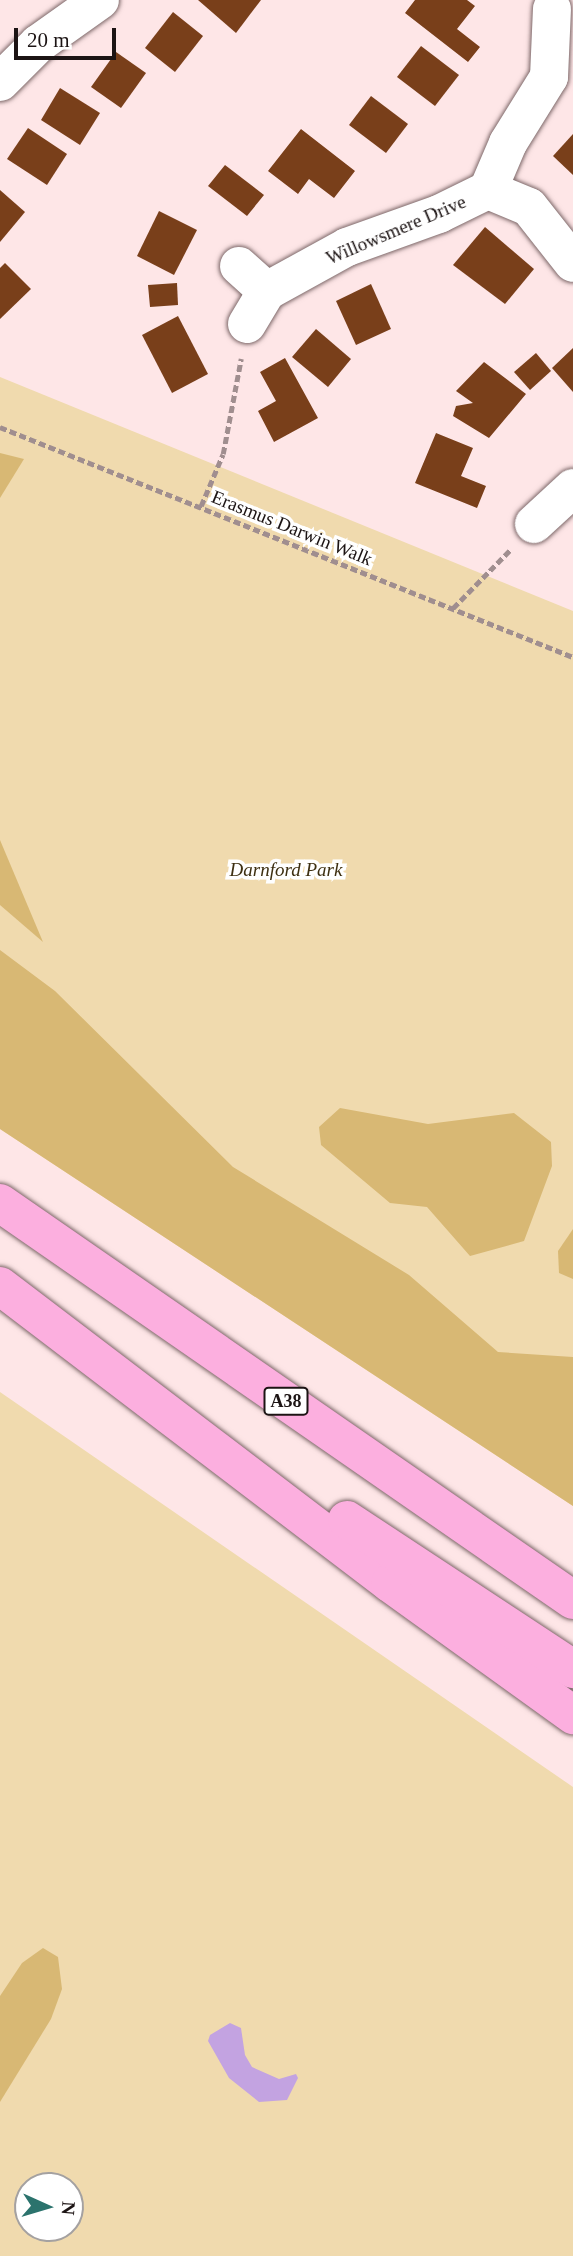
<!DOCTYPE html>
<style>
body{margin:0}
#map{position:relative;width:573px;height:2256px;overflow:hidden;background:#fee6e7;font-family:"Times New Roman",serif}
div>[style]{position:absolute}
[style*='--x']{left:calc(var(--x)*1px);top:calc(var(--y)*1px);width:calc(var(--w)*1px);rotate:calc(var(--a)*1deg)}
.green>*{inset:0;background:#f0daae}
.forest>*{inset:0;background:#d8b874}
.water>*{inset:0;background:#c3a3e1}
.building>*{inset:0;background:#793f1a}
.path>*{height:4.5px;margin-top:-2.25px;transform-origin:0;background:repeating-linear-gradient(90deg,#a08e8f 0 7px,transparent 0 10.5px)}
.roads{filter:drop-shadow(0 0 2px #7d6869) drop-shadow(0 0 2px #7d6869)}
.street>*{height:38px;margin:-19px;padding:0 19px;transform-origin:19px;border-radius:19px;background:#fff}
.highway>*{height:38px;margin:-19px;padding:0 19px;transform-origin:19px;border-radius:19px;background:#fcafdf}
span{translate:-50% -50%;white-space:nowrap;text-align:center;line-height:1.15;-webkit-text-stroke:7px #fff;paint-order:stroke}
.shield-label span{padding:2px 5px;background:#fff;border:2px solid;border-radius:5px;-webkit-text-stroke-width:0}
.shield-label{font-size:18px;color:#1c1414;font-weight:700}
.street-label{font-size:19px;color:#1c1414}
.park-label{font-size:19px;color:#3e3012;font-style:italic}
.north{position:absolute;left:14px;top:2172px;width:70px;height:70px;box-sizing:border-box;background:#fff;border:2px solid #a4a1a1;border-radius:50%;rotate:94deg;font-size:19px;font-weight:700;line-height:28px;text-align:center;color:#1c1414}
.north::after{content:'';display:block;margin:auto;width:24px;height:32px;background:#2b736d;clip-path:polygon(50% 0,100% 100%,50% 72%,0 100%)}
.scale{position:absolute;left:14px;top:28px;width:102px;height:32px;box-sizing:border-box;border:4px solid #1c1414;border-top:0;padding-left:9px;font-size:21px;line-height:24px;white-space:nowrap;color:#1c1414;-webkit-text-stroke:5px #fff;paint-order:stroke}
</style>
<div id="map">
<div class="green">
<i style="clip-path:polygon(0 377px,573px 611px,573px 1506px,0 1129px)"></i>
<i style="clip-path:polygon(evenodd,0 1392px,573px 1787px,573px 2256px,0 2256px,0 1392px,28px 2186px,70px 2186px,70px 2228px,28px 2228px,28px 2186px)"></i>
</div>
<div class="forest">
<i style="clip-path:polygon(0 453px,24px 459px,0 498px)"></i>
<i style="clip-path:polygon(0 840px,43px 942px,0 905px)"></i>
<i style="clip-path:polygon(0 950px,55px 991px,233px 1167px,409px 1275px,498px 1352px,573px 1357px,573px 1506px,0 1129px)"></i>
<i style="clip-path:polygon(340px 1108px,428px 1124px,514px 1113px,551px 1142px,552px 1166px,524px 1241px,470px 1256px,427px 1207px,390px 1203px,321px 1145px,319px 1127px)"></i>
<i style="clip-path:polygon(573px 1229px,573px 1279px,559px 1273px,558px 1251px)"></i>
<i style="clip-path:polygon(43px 1948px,58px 1957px,62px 1989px,51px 2019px,0 2102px,0 1996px,22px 1963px)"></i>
</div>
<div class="water">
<i style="clip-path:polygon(230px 2023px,241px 2028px,245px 2055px,252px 2067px,279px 2079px,296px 2074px,298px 2078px,287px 2100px,259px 2102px,229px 2078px,208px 2041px,210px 2035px)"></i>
</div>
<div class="building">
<i style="clip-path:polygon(198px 0,261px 0,236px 33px)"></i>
<i style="clip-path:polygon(415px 0,467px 0,475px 6px,457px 29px,480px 47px,468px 62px,405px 13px)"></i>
<i style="clip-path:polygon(173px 12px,203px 36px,175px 72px,145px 48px)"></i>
<i style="clip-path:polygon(421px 46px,459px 75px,435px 106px,397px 77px)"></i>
<i style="clip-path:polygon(116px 52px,146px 73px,121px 108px,91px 87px)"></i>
<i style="clip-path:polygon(60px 88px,100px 113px,80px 145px,41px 120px)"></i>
<i style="clip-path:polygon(371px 96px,408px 124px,386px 153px,349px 125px)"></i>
<i style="clip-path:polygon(28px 128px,67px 154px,47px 185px,7px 159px)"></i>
<i style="clip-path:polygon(301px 129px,355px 171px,334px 198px,309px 179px,298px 194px,268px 171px)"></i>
<i style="clip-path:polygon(573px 134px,573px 175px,553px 156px)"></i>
<i style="clip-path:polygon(225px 165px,264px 195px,247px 216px,208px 186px)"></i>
<i style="clip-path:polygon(0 190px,25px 212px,0 242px)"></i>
<i style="clip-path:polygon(159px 211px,197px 230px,174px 275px,137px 256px)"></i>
<i style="clip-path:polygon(485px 227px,534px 269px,505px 304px,453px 265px)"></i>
<i style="clip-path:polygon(5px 263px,31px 289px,0 319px,0 268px)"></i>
<i style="clip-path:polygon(177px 283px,178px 305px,150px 307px,148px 285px)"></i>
<i style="clip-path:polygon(371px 284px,391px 329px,356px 345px,336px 301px)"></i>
<i style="clip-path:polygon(178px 316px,208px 374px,172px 393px,142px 335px)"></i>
<i style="clip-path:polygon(316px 329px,351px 359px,328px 387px,292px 357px)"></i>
<i style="clip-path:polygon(573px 348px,573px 392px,552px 368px)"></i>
<i style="clip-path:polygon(536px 353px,551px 371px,530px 390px,514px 372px)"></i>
<i style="clip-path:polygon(285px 358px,318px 418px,274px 442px,258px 411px,276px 401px,260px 372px)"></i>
<i style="clip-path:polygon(484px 362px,526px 394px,489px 438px,453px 416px,456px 406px,473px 403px,456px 391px)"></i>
<i style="clip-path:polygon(436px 433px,473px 448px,461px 476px,486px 486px,477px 508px,415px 483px)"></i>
</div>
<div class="path">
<i style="--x:0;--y:427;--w:617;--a:21.87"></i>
<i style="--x:201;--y:506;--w:56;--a:-67.1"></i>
<i style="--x:223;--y:454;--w:97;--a:-79.3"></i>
<i style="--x:453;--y:608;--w:83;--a:-45.5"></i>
</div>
<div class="roads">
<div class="street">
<i style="--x:0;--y:82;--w:54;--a:-45"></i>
<i style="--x:38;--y:44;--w:76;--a:-35.4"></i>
<i style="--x:488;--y:190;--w:51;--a:-66.9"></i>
<i style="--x:508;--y:143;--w:78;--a:-58.2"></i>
<i style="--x:549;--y:77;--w:68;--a:-87.5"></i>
<i style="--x:239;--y:266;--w:38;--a:42"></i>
<i style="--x:247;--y:324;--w:39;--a:-59"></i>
<i style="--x:267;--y:291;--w:91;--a:-28.8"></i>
<i style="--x:347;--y:247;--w:98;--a:-19.7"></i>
<i style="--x:439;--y:214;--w:55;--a:-26.1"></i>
<i style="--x:488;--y:190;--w:44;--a:22.5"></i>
<i style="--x:529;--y:207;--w:71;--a:51.8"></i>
<i style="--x:534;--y:524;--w:53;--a:-42.7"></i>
</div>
<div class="highway">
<i style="--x:0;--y:1203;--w:697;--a:34.72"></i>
<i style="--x:0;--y:1286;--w:490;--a:37.3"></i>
<i style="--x:390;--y:1583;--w:226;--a:35.8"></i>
<i style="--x:347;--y:1520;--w:271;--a:33.4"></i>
</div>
</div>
<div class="shield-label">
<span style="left:286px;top:1401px">A38</span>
</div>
<div class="street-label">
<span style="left:396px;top:230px;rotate:-23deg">Willowsmere Drive</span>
<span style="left:292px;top:528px;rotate:22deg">Erasmus Darwin Walk</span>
</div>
<div class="park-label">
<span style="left:286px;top:870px">Darnford Park</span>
</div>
<div class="north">N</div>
<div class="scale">20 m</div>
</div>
